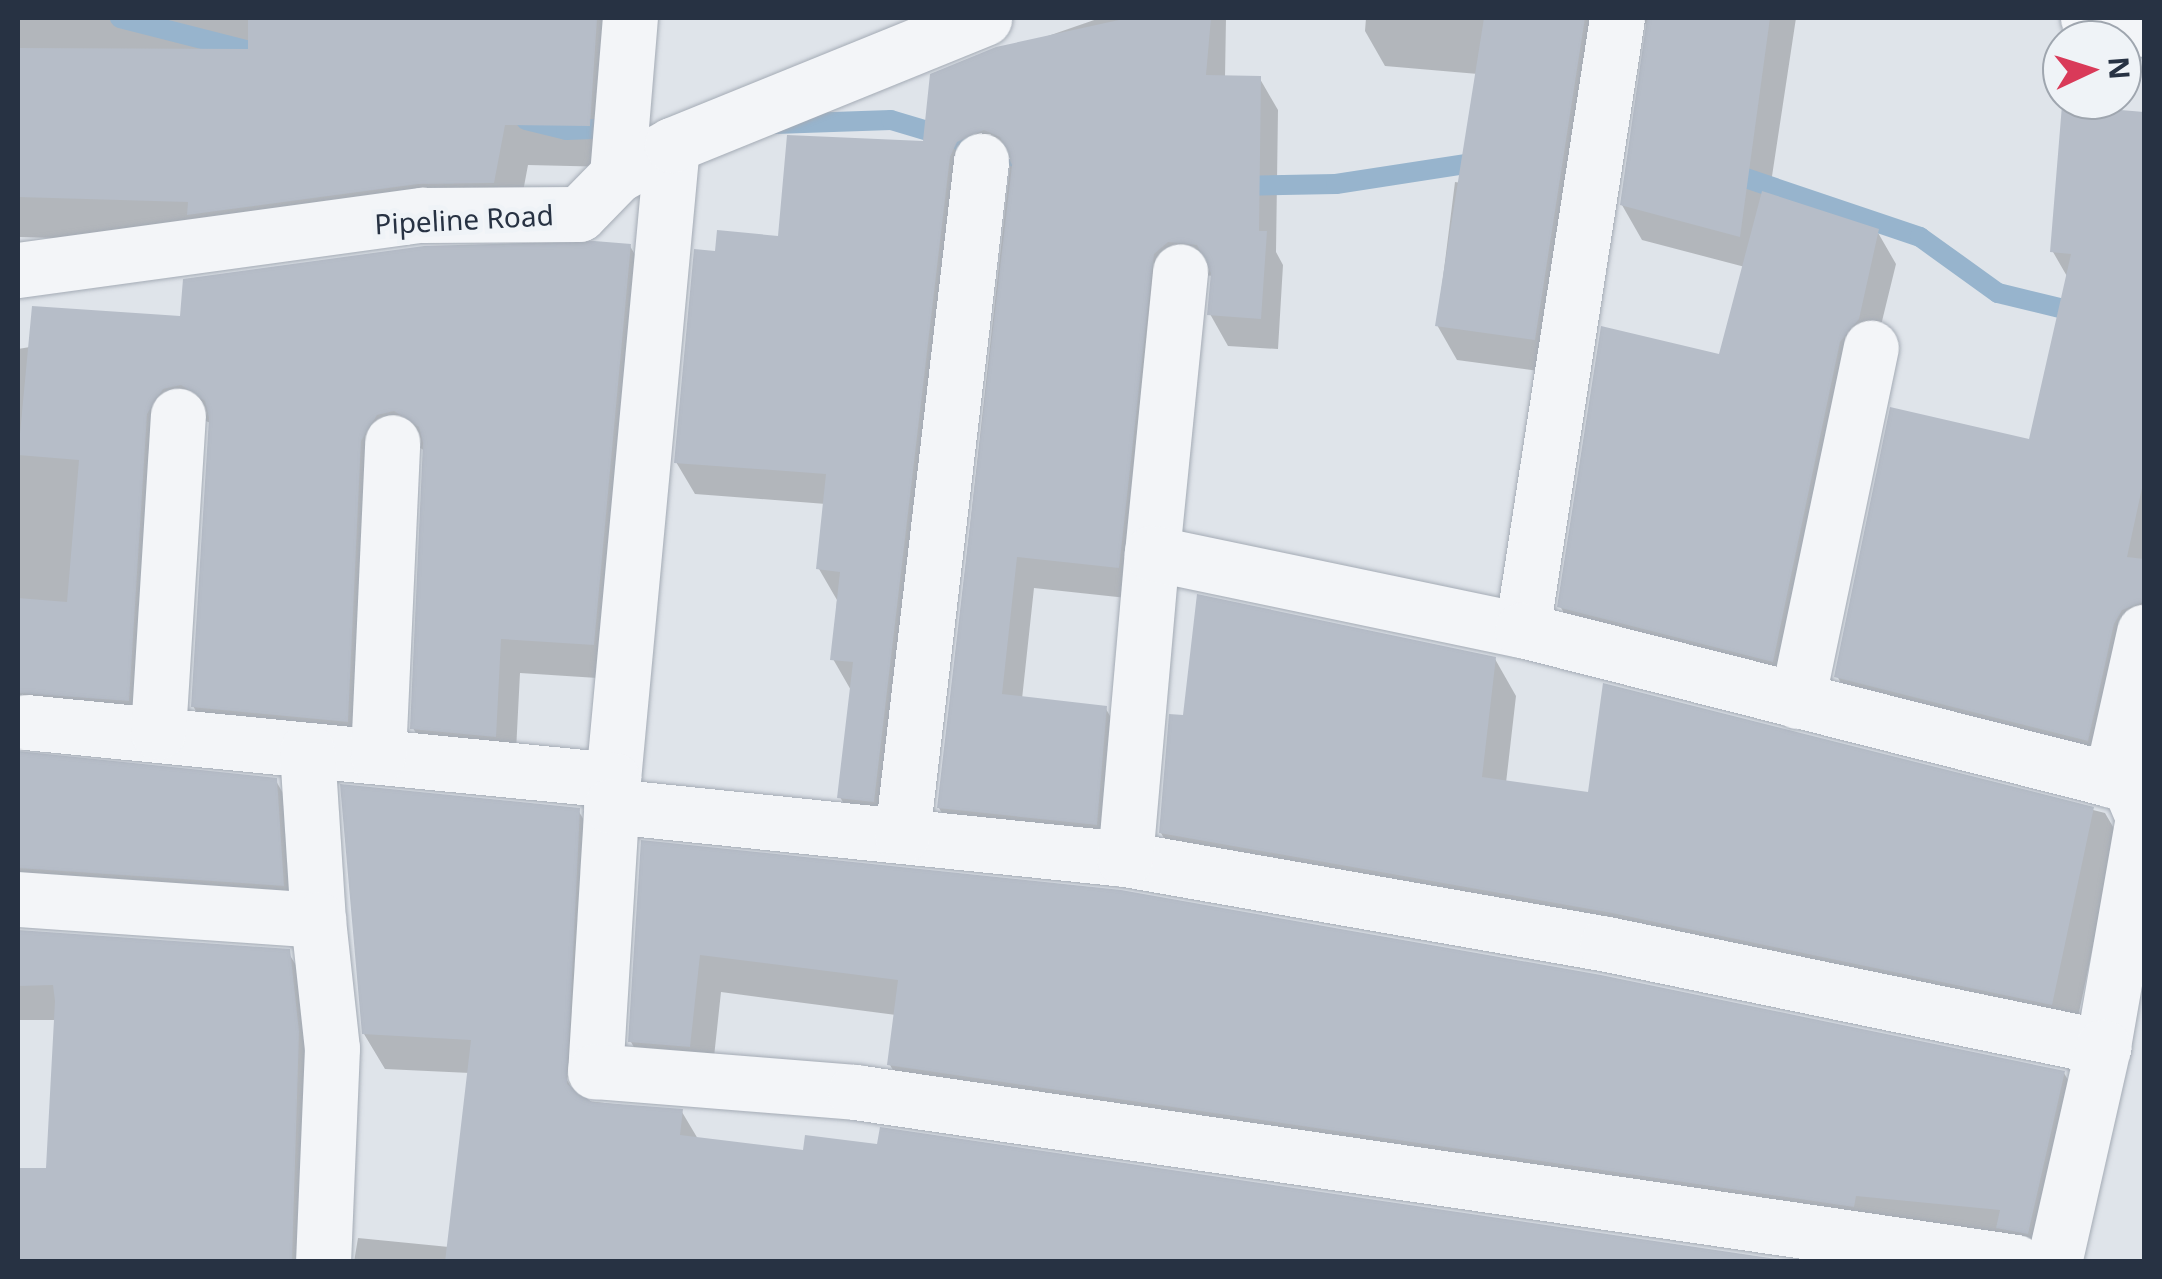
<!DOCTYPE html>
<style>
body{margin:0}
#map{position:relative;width:2162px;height:1279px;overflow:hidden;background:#dfe4ea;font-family:"Noto Sans",sans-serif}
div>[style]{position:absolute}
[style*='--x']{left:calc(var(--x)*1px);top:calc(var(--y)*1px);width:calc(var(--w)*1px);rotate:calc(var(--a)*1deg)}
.shadow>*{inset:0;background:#0003}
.stream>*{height:20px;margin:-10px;padding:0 10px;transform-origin:10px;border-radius:10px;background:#97b4cd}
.building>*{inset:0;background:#b6bdc8}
.roads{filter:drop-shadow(0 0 2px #a4abb5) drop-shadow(0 0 2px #a4abb5)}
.street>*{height:55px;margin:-27.5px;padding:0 27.5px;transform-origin:27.5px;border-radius:27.5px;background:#f3f5f8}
span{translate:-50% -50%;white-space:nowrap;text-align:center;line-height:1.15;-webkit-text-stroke:10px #eff3f7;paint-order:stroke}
.street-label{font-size:28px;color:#273243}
.frame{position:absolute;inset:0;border:20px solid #273243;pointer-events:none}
.north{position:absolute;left:2042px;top:20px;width:100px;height:100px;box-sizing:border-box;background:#eff3f7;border:2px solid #9fa6af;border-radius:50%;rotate:86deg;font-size:28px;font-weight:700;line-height:40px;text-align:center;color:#273243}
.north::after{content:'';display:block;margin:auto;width:35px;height:45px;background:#d93a59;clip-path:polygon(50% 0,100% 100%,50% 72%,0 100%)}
</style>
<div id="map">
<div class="shadow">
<i style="clip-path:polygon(18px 18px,638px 18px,612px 167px,528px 165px,517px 224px,206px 242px,18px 237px)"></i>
<i style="clip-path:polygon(1100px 18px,1226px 18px,1225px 78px,1260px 79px,1278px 110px,1276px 252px,1283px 265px,1278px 349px,1228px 346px,1210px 314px,1213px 276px,1186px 273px,1136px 599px,1034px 588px,1022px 699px,1106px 709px,1124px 740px,1114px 855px,957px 839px,939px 808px,1010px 165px,988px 163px,891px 832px,858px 829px,840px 797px,852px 692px,833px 659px,837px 600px,819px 569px,826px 504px,695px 494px,676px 462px,781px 239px,925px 144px,932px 76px)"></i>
<i style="clip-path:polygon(1366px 18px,1796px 18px,1769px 196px,1877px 231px,1896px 264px,1791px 693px,1579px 639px,1560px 606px,1721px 357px,1745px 267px,1642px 240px,1622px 205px,1650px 24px,1624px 23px,1554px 373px,1457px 360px,1437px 325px,1455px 182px,1462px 183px,1478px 74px,1385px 66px,1365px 31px)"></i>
<i style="clip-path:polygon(2064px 108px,2144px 115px,2144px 611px,2107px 775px,1857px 711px,1837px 676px,2031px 442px,2068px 278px,2053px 252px)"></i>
<i style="clip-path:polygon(630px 246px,650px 281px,613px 679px,520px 673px,515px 771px,433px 763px,413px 728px,425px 451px,416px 445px,367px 756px,214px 741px,193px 706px,211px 423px,200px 419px,148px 735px,32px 729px,18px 749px,18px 349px)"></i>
<i style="clip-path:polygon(1495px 659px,1516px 696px,1506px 783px,1590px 795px,1605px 686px,2105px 813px,2127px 851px,2097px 927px,2073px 1041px,1183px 870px,1161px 833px,1185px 718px)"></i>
<i style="clip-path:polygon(18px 752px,276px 781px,296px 816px,303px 920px,18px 913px)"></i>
<i style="clip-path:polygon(578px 810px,599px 846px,583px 1097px,555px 1060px,579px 1100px,682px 1112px,698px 1139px,1780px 1262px,354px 1262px,358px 1238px,449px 1247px,470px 1073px,385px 1069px,364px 1034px)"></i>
<i style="clip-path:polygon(643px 843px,2064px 1073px,2086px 1112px,2052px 1262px,912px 1103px,890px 1065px,896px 1015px,721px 992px,711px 1085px,653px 1080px,631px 1042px)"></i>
<i style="clip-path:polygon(18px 933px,288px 952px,309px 987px,312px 1262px,18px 1262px,18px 1171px,49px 1170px,55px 1020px,18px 1020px)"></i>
</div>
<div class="stream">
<i style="--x:120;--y:18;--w:150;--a:14.3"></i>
<i style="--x:526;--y:120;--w:41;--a:14"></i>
<i style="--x:566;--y:130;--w:55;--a:-2.1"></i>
<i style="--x:775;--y:124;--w:116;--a:-2"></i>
<i style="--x:891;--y:120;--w:150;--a:16.6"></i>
<i style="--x:1725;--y:171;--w:206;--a:18.7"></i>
<i style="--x:1920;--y:237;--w:96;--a:35.7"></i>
<i style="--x:1998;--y:293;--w:89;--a:13.7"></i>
<i style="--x:1235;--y:186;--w:101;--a:-1.1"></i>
<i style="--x:1336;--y:184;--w:150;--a:-8.8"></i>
</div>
<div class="building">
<i style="clip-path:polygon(248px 18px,597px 18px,590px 126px,505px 125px,494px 183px,418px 184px,187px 215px,188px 202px,18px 197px,18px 48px,248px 49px)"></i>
<i style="clip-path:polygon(1128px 18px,1211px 18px,1206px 75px,1261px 76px,1259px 231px,1267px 231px,1261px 319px,1207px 315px,1211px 273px,1197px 245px,1168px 242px,1154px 254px,1119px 568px,1017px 557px,1002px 694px,1107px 706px,1097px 825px,937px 808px,1012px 165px,1000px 137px,984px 130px,957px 142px,950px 157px,874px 802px,837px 798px,853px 662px,830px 660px,840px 572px,816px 569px,826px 474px,674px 463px,694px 249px,715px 251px,717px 230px,778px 236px,787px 135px,923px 141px,930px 74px,996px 47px)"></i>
<i style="clip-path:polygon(1484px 18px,1585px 18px,1535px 340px,1435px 326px)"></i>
<i style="clip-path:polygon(1647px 18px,1770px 18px,1740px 237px,1620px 205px)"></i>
<i style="clip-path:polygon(2062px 105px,2144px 112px,2144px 479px,2127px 557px,2144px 559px,2144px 602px,2122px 610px,2114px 624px,2088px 741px,1834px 677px,1890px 407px,2029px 439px,2071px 254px,2050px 252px)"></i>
<i style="clip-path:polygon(1762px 191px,1879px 229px,1859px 319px,1840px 342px,1773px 662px,1557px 607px,1601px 326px,1719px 354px)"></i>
<i style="clip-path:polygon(594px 241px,631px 244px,594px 645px,501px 639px,496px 737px,410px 729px,423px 443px,419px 427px,394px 411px,377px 415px,361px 441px,348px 722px,191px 707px,209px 418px,205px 401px,181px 385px,163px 389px,147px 414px,129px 701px,18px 693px,18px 598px,67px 602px,79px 460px,18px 455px,32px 306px,180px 316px,183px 279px,424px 246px)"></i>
<i style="clip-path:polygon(1197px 594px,1496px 657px,1482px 777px,1588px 792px,1603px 683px,2094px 807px,2052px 1005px,1612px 913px,1159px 833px,1169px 714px,1183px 715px)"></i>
<i style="clip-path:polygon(18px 751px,277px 778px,284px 886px,18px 868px)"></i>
<i style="clip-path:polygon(340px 784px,580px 808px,567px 1084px,592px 1102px,683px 1109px,680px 1135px,803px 1150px,805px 1135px,877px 1144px,880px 1127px,1797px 1262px,445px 1262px,471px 1040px,362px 1034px)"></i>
<i style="clip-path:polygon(641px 840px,1121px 890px,1601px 975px,2065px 1071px,2028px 1234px,1996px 1228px,2000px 1210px,1856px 1196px,1854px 1207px,887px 1065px,898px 980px,700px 955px,690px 1047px,628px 1042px)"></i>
<i style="clip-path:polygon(18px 930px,290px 949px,299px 1031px,292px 1262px,18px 1262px,18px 1168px,46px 1168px,55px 1001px,53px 985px,18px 986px)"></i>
</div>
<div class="roads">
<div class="street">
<i style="--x:2088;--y:18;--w:57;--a:11.1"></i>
<i style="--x:672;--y:145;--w:638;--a:95.31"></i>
<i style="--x:613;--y:780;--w:292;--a:93.5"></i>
<i style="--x:595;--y:1071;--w:261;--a:4.6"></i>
<i style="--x:855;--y:1092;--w:1173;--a:8.33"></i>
<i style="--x:617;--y:175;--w:158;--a:-85.3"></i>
<i style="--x:18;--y:270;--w:408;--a:-7.8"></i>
<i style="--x:422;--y:215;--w:157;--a:-0.4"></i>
<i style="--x:579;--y:214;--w:54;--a:-45.7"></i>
<i style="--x:617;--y:175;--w:63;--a:-28.6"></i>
<i style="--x:672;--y:145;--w:337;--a:-22.1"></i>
<i style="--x:1152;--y:553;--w:283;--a:-84.3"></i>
<i style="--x:1522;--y:630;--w:619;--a:-81.18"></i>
<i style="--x:1797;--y:701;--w:361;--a:-78.2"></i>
<i style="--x:26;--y:722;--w:590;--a:5.64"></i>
<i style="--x:158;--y:732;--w:317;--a:-86.4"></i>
<i style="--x:307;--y:751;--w:169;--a:86.3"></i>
<i style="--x:378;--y:756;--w:314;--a:-87.4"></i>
<i style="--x:2111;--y:780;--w:152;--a:-77.4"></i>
<i style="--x:611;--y:806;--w:517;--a:5.89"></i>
<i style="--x:1125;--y:859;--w:489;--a:10"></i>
<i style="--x:1607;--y:944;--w:507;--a:11.73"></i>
<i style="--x:902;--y:835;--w:679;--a:-83.31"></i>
<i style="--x:1125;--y:859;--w:307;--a:-85"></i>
<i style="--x:1152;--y:553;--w:378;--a:11.8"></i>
<i style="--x:1522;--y:630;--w:626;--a:14.24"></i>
<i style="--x:2129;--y:784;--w:36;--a:67"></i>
<i style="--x:2143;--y:817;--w:233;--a:99.9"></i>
<i style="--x:2103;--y:1047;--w:221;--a:102.8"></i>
<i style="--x:18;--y:899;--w:301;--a:4"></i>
<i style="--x:318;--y:920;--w:129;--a:83.8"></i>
<i style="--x:332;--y:1048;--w:214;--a:92.4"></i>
</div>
</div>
<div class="street-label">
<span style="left:464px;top:219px;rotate:-3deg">Pipeline Road</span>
</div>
<div class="frame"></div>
<div class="north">N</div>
</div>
